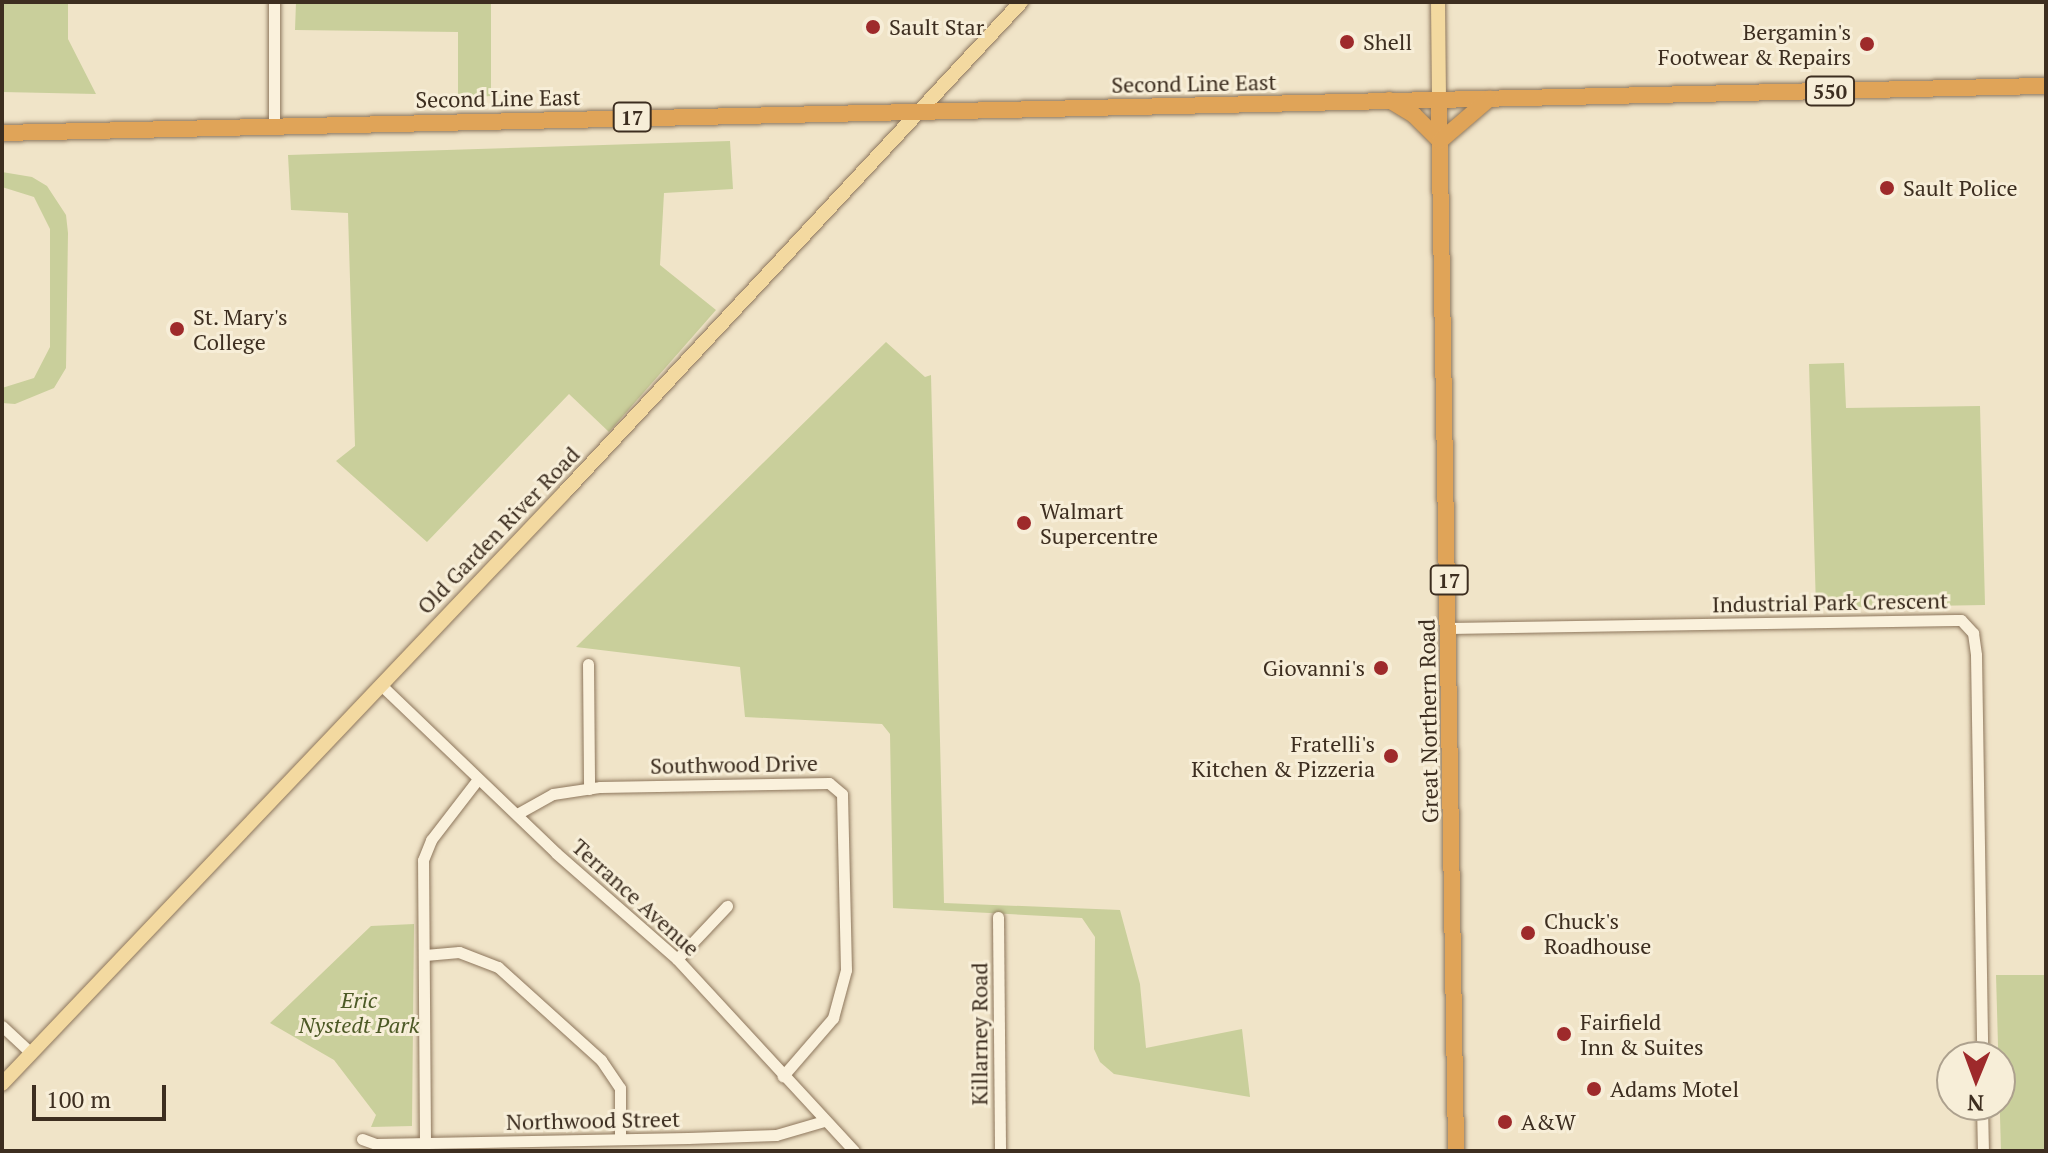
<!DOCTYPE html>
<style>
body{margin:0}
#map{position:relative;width:2048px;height:1153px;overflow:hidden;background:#f0e4c8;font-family:"PT Serif",serif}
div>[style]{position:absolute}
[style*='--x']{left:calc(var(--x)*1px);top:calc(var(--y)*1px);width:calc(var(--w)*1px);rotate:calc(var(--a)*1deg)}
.green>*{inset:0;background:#c9cf9b}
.roads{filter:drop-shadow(0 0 2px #8d765c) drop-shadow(0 0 2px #8d765c)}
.minor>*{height:11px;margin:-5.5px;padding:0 5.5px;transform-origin:5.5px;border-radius:5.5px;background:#faf1dc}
.major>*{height:14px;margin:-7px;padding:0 7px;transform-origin:7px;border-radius:7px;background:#f3d9a0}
.highway>*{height:16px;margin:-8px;padding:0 8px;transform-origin:8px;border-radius:8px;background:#e0a458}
.dots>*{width:22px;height:22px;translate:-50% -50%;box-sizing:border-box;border:4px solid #f7eed8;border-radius:50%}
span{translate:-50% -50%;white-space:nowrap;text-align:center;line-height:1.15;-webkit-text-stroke:6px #f7eed8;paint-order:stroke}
.shield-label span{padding:2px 6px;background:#f7eed8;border:2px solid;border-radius:6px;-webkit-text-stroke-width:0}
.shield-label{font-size:20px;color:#3d2e20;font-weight:700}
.poi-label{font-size:22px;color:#3d2e20}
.left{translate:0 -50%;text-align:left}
.right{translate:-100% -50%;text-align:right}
.street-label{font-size:22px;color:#3d2e20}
.park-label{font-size:22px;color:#4d5a26;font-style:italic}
.frame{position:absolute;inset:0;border:4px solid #3d2e20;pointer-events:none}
.north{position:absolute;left:1936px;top:1041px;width:80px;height:80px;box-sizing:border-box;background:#f7eed8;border:2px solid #ada18e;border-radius:50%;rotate:181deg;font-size:22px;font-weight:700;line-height:32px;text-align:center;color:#3d2e20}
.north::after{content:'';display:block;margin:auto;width:28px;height:36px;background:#9e2a2b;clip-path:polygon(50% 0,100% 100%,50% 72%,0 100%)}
.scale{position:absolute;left:32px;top:1085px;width:134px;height:36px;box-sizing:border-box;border:4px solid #3d2e20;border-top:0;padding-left:10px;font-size:24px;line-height:28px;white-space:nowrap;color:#3d2e20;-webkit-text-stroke:6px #f7eed8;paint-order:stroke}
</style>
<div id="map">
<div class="green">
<i style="clip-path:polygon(2px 2px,68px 2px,68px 39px,96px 94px,2px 92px)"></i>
<i style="clip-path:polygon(296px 2px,491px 2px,491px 96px,458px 98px,458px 32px,295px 30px)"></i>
<i style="clip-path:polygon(730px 141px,733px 189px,664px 193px,660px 265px,716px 310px,609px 432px,569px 394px,427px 542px,336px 461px,355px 446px,348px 213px,291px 210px,288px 155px)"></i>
<i style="clip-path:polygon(2px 172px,32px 177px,47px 186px,66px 215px,68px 233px,66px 368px,54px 388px,15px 404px,2px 403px,2px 388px,34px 378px,50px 347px,50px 229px,34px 197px,2px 187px)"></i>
<i style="clip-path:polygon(886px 342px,925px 377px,931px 375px,944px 903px,1120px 910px,1140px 984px,1146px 1048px,1242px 1029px,1250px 1097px,1114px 1074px,1100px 1062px,1094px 1049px,1095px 937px,1082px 918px,893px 908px,890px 734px,882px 724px,745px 717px,740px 667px,576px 647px)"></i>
<i style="clip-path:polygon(1844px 363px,1846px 408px,1980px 406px,1985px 605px,1816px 608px,1809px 364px)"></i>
<i style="clip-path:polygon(414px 924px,412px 1126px,371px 1127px,376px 1115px,334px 1060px,270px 1023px,371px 926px)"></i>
<i style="clip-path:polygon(1996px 975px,2046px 975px,2046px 1151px,2001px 1151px)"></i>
</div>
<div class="roads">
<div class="minor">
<i style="--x:274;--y:128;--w:126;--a:-90"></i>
<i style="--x:1449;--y:628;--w:512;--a:-0.9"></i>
<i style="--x:1961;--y:620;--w:18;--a:47"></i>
<i style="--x:1973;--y:633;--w:22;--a:82"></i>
<i style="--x:1976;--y:655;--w:402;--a:89.1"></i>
<i style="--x:588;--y:664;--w:125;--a:89.5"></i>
<i style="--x:380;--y:684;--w:244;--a:43.8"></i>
<i style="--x:556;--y:853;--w:161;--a:41.2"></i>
<i style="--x:677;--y:959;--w:261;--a:47.3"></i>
<i style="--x:517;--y:814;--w:41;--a:-29.1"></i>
<i style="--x:553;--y:794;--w:48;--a:-8.5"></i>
<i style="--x:600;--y:787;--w:229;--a:-1"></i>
<i style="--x:829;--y:783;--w:17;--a:40"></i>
<i style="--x:842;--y:794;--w:176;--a:88.7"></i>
<i style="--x:846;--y:970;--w:50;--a:105.2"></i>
<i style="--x:833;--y:1018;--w:77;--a:130.8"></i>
<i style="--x:998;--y:917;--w:234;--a:89.5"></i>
<i style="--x:425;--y:955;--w:34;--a:-5"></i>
<i style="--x:459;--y:952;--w:42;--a:21"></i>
<i style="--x:498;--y:967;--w:139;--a:42.1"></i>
<i style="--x:601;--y:1060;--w:34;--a:56"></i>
<i style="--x:620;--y:1088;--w:50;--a:90"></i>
<i style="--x:677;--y:959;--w:73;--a:-46.7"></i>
<i style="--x:2;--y:1026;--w:40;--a:43"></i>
<i style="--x:1982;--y:1105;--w:46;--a:88.8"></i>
<i style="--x:362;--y:1139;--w:15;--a:20"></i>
<i style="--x:376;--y:1144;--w:312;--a:-1.1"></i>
<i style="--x:688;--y:1138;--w:88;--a:-2"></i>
<i style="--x:776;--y:1135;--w:50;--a:-16.3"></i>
<i style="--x:425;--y:1141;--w:281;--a:-90.4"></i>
<i style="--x:423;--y:860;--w:22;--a:-68"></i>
<i style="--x:431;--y:840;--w:77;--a:-52.4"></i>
</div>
<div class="major">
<i style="--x:1438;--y:2;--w:98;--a:89.4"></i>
<i style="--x:2;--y:1084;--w:816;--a:-46.44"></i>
<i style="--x:564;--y:493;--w:671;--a:-47.05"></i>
</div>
<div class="highway">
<i style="--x:1389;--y:100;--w:29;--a:31"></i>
<i style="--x:1414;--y:115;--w:37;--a:45"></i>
<i style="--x:1439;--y:100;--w:1051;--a:89.07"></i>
<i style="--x:2;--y:133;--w:2045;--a:-1.32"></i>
<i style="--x:1440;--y:141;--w:65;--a:-40.6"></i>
</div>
</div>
<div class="dots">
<i style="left:873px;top:27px;background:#9e2a2b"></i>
<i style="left:1347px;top:42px;background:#9e2a2b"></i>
<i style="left:1867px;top:44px;background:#9e2a2b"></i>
<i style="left:1887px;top:188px;background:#9e2a2b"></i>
<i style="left:177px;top:329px;background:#9e2a2b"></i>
<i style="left:1024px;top:523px;background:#9e2a2b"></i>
<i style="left:1381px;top:668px;background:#9e2a2b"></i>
<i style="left:1391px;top:756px;background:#9e2a2b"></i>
<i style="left:1528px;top:933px;background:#9e2a2b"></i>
<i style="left:1564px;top:1034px;background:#9e2a2b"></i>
<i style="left:1594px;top:1089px;background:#9e2a2b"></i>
<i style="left:1505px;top:1122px;background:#9e2a2b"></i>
</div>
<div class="shield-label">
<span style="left:1830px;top:91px">550</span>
<span style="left:632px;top:117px">17</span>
<span style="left:1449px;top:580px">17</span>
</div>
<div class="poi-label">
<span class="left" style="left:889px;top:27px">Sault Star</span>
<span class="right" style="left:1851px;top:44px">Bergamin's<br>Footwear &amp; Repairs</span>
<span class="left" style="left:1363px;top:42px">Shell</span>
<span class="left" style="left:1903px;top:188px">Sault Police</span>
<span class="left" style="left:193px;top:329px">St. Mary's<br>College</span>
<span class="left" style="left:1040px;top:523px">Walmart<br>Supercentre</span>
<span class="right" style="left:1365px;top:668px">Giovanni's</span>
<span class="right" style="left:1375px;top:756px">Fratelli's<br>Kitchen &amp; Pizzeria</span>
<span class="left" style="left:1544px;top:933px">Chuck's<br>Roadhouse</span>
<span class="left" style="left:1580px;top:1034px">Fairfield<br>Inn &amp; Suites</span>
<span class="left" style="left:1610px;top:1089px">Adams Motel</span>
<span class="left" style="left:1521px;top:1122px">A&amp;W</span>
</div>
<div class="street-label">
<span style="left:1194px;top:83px;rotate:-1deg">Second Line East</span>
<span style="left:498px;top:98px;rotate:-1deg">Second Line East</span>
<span style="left:498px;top:530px;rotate:-46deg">Old Garden River Road</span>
<span style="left:1830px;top:602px;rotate:-1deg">Industrial Park Crescent</span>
<span style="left:1428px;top:721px;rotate:-91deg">Great Northern Road</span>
<span style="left:734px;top:764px;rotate:-1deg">Southwood Drive</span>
<span style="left:636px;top:897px;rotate:42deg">Terrance Avenue</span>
<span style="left:979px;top:1034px;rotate:-90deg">Killarney Road</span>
<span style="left:593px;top:1120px;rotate:-1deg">Northwood Street</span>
</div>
<div class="park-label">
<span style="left:359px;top:1012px">Eric<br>Nystedt Park</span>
</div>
<div class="frame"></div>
<div class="north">N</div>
<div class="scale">100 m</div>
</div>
